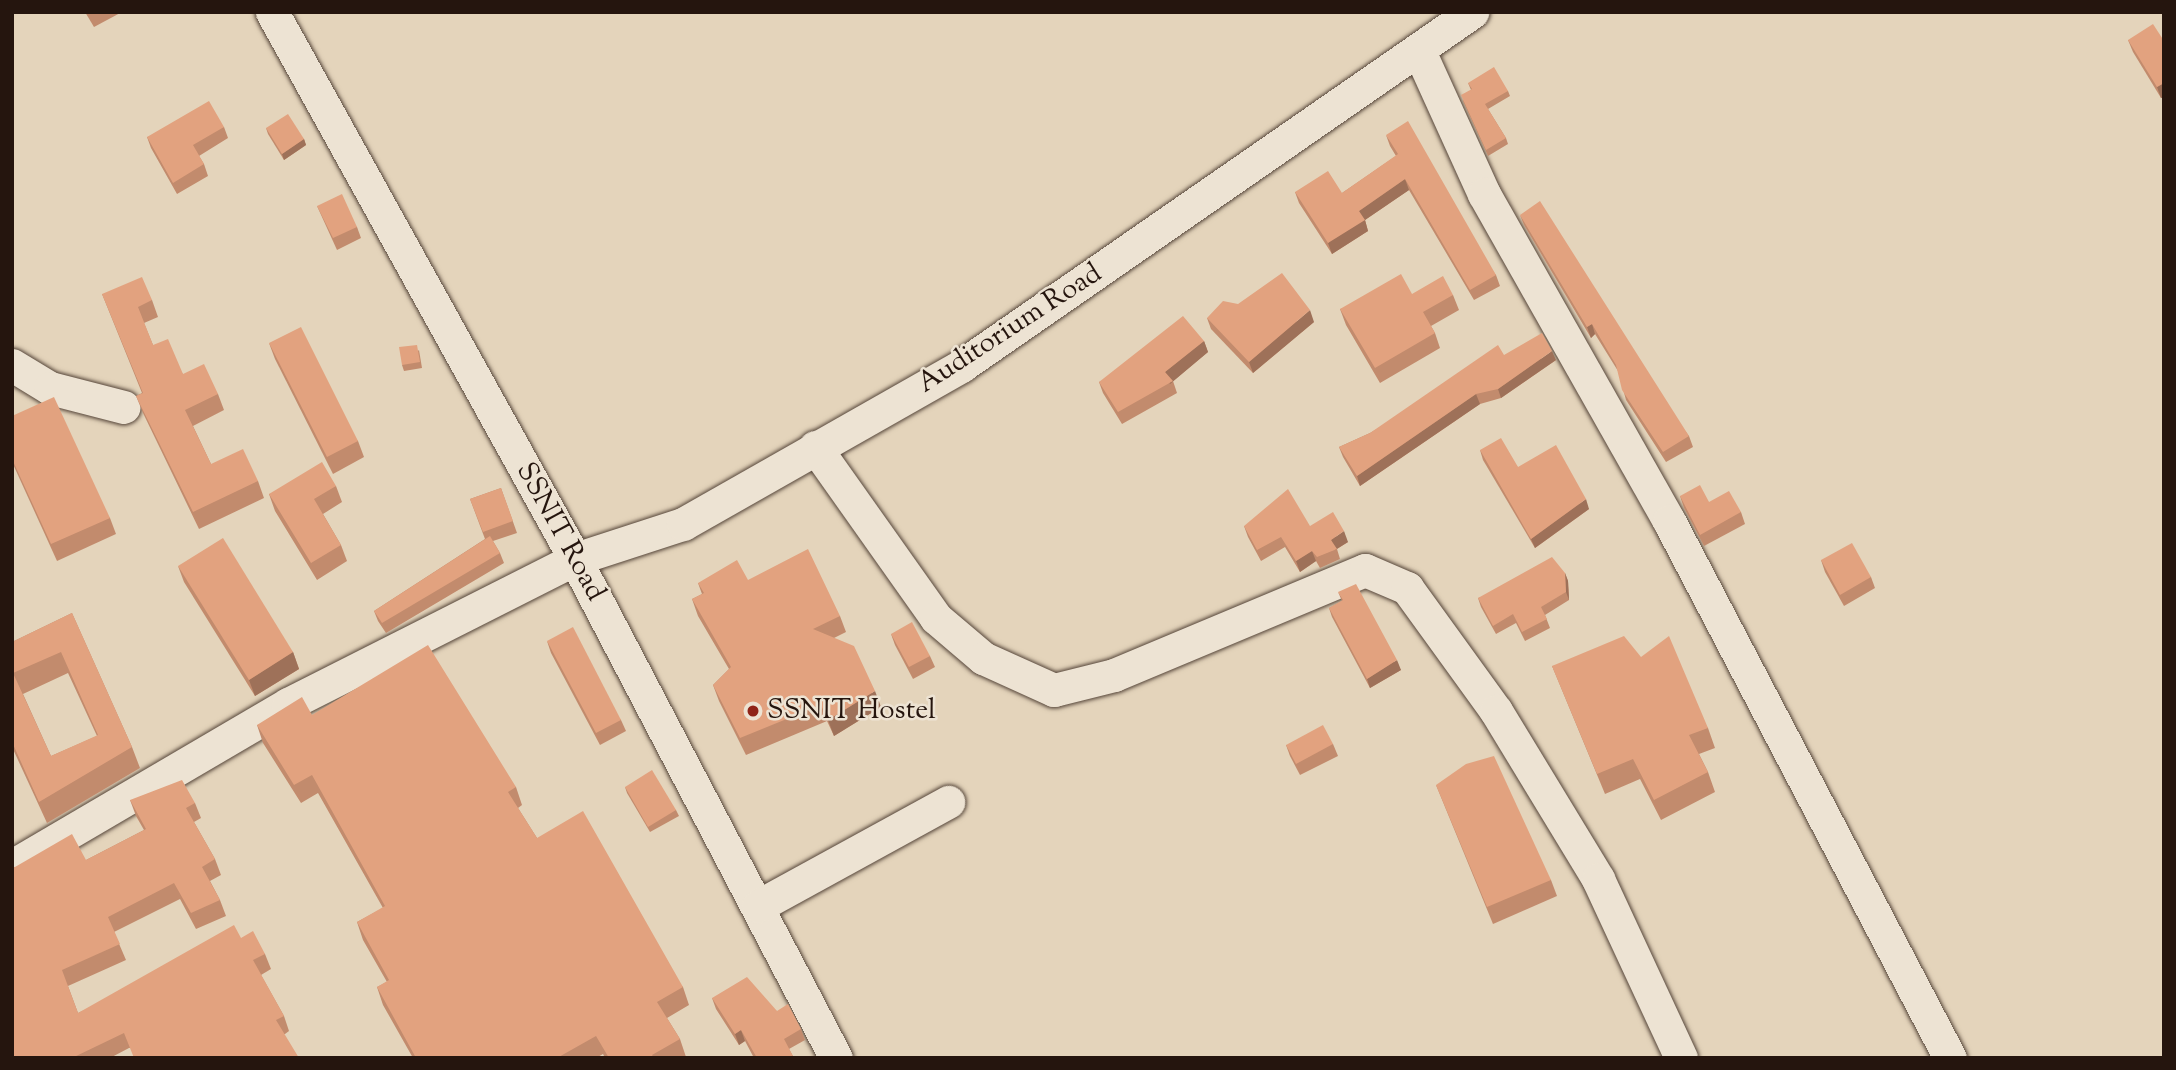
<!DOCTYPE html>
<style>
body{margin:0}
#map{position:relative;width:2176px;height:1070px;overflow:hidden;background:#e4d4bb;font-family:"Sorts Mill Goudy",serif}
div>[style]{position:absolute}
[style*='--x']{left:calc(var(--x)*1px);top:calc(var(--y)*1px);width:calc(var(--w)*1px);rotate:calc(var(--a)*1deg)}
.roads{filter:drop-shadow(0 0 2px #554539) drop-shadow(0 0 2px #554539)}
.minor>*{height:33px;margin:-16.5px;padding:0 16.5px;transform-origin:16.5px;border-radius:16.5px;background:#ede3d3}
.wall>*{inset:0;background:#c28b6d}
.shaded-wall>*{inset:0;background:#9e7159}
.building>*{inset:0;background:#e2a27f}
.dots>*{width:19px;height:19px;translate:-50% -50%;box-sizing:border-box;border:4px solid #ede3d3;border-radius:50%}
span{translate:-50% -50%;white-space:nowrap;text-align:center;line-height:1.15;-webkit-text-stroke:5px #ede3d3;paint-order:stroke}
.street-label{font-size:28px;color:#25150e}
.poi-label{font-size:28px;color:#25150e}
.left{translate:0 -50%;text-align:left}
.frame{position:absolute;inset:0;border:14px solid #25150e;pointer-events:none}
</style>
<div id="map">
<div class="roads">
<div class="minor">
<i style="--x:272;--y:12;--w:625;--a:61.02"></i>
<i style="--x:575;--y:559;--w:563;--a:62.39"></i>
<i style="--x:1420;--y:53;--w:155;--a:65.6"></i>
<i style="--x:1484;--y:194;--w:376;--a:60.5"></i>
<i style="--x:1669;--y:521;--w:606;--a:62.38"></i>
<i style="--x:12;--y:365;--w:44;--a:31.2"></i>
<i style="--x:50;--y:388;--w:76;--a:14.4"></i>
<i style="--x:815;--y:447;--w:209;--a:54.7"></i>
<i style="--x:936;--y:618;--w:62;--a:40.4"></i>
<i style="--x:983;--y:658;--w:78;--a:24.3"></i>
<i style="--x:1054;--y:690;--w:62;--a:-14"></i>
<i style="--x:1114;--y:675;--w:272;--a:-22.7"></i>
<i style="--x:1365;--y:570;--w:46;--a:23.2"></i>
<i style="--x:1407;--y:588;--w:152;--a:54.1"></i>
<i style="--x:1496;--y:711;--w:197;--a:58.7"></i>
<i style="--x:1598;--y:879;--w:197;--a:65.1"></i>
<i style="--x:12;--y:866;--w:320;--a:-30.4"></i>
<i style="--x:288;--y:704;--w:322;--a:-26.8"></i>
<i style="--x:575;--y:559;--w:114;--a:-18"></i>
<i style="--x:683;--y:524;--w:320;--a:-29.6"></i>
<i style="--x:961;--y:366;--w:622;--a:-34.71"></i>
<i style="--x:758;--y:906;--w:217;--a:-28.7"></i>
</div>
</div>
<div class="wall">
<i style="clip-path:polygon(85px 12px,122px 12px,94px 27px)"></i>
<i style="clip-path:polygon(2128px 40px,2164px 41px,2164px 97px,2161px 98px,2133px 52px)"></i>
<i style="clip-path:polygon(1468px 83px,1508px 91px,1510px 96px,1488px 109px,1506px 138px,1508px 144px,1488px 156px,1463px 101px,1471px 90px)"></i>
<i style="clip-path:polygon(224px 127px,228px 138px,199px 156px,204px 164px,208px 176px,177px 194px,151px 148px,147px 137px)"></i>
<i style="clip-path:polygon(266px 128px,304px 139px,306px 145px,284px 160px,268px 134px)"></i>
<i style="clip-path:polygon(1386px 135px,1496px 275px,1500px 286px,1474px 300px,1409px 190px,1365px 220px,1368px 231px,1332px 254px,1299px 203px,1295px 192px,1342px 193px,1396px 156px,1390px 146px)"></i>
<i style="clip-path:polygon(317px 206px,357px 227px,361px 238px,337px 250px)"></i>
<i style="clip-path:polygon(1520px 215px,1689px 436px,1693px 447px,1666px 462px,1626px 400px,1618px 371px,1595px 334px,1591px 338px,1524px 225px)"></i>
<i style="clip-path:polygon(102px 294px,152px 300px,158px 317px,144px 323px,153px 345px,183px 374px,218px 394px,224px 410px,193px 426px,211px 464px,258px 481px,264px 498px,199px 529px,143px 413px,136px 396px,142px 393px)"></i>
<i style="clip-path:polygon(1412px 294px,1453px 295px,1459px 310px,1431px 326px,1435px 333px,1440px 348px,1380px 383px,1346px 325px,1340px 309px)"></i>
<i style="clip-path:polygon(1207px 318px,1314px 322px,1253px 373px,1211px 329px)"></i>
<i style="clip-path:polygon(1204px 341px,1208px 352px,1173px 381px,1177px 393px,1122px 424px,1103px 393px,1099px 382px)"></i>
<i style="clip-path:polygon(269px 343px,358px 441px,364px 457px,333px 474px,275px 359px)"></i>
<i style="clip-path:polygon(419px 350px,422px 368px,404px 371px,402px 365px)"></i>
<i style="clip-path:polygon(1504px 355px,1556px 360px,1501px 398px,1480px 404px,1360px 486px,1343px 457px,1339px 447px,1370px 433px)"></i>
<i style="clip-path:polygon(12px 416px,110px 518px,116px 534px,57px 561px,12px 462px)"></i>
<i style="clip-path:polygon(1480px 450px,1518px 467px,1589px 509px,1535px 548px,1483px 460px)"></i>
<i style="clip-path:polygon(336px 486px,342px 502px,323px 514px,341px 545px,347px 561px,317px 580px,275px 511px,269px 494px)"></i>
<i style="clip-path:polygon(501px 488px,517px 533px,493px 541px,500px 553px,504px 563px,386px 633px,378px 621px,374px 611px,485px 539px,470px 499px)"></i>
<i style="clip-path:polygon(1680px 496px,1709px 502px,1741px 512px,1745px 524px,1704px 546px,1684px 508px)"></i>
<i style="clip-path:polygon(1244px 526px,1310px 526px,1348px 542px,1337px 549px,1340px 559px,1320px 568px,1316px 561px,1300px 572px,1285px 547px,1261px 561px,1248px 537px)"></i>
<i style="clip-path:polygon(1821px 560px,1871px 577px,1875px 588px,1844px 606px,1825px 572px)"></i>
<i style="clip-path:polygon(178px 566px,293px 652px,299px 669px,255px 696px,184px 582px)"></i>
<i style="clip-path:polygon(1565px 573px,1568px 581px,1569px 600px,1545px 615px,1550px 628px,1525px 641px,1516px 623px,1496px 634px,1481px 607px,1478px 598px)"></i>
<i style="clip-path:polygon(748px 580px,840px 616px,846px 632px,834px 638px,881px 707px,834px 736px,827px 721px,746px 755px,719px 701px,713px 685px,729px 669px,698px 616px,692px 599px,702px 594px,698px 583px)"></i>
<i style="clip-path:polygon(1338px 592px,1401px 670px,1370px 688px,1332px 617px,1329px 608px,1342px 601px)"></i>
<i style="clip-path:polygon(evenodd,72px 613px,132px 747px,140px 768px,47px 823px,12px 747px,12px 642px,72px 613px,68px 673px,97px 736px,51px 756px,23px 694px,68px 673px)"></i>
<i style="clip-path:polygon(891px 634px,930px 656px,935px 667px,913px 679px,895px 645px)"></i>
<i style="clip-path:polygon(547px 641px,621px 720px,626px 731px,600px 745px,551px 653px)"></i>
<i style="clip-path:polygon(1641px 657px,1708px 728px,1715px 748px,1699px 754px,1708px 772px,1715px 792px,1661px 820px,1640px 779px,1605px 794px,1552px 666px)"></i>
<i style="clip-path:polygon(312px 715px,516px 787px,522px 805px,518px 808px,537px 838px,683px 987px,689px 1005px,667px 1018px,680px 1039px,686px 1057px,605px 1058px,603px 1054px,596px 1058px,413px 1058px,383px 1005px,377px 987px,387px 982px,363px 940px,357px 922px,383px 908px,318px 793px,301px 803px,263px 743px,257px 725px)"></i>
<i style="clip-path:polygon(1333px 744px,1338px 756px,1300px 775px,1290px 756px,1286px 745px)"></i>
<i style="clip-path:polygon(1436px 785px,1551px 880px,1557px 896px,1493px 924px)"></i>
<i style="clip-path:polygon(625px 787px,676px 810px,679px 816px,650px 832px,627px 793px)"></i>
<i style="clip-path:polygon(130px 800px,195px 803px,201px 818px,194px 822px,215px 859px,221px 875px,210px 881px,220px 900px,226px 916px,196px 929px,180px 899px,114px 932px,126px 960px,68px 986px,78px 1013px,241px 938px,265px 954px,271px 969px,261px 975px,284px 1016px,289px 1031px,285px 1034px,129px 1048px,110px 1058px,12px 1058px,15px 867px,86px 860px,144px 830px,136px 816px)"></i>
<i style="clip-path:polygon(712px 998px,777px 1011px,801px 1029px,805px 1040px,789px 1049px,794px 1058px,754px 1058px,745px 1041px,739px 1045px,716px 1009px)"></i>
</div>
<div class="shaded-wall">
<i style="clip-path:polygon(2164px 83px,2164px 97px,2161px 98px,2157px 87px)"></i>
<i style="clip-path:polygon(304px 139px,306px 145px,284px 160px,282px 154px)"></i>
<i style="clip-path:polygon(1405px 179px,1409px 190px,1365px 220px,1368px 231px,1332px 254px,1328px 243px,1359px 211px)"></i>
<i style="clip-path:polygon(1310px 310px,1314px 322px,1253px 373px,1249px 362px)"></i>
<i style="clip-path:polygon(1592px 324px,1595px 334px,1591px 338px,1587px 327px)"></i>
<i style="clip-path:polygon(1204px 341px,1208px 352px,1170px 384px,1165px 372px)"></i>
<i style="clip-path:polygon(1552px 351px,1556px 360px,1501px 398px,1498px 389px)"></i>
<i style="clip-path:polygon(1476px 394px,1480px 404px,1360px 486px,1357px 476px)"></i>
<i style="clip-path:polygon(1586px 499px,1589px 509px,1535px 548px,1531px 539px)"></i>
<i style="clip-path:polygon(1344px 531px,1348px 542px,1335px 550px,1331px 540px)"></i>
<i style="clip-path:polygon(1312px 551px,1316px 561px,1300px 572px,1296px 561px)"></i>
<i style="clip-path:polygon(1565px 573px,1568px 581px,1569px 600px,1566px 592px)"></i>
<i style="clip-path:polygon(293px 652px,299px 669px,255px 696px,249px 680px)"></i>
<i style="clip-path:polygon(1397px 660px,1401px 670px,1370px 688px,1367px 679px)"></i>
<i style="clip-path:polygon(875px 691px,881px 707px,834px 736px,828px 720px)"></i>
<i style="clip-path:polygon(741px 1030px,745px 1041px,739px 1045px,735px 1034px)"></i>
</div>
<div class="building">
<i style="clip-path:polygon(2153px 24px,2164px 41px,2164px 83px,2157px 87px,2128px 40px)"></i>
<i style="clip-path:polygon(1494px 67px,1508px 91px,1485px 104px,1506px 138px,1486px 150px,1461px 95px,1472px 89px,1468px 83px)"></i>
<i style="clip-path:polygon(209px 101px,224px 127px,193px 145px,204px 164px,173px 183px,147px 137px)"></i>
<i style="clip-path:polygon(288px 114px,304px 139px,282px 154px,266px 128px)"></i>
<i style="clip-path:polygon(1408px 121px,1496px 275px,1470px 290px,1405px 179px,1359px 211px,1365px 220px,1328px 243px,1295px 192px,1328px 171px,1342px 193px,1398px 154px,1386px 135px)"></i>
<i style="clip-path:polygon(342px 194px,357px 227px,333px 238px,317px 206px)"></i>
<i style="clip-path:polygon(1540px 201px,1689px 436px,1663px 452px,1622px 390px,1616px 365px,1592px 324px,1587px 327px,1520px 215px)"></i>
<i style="clip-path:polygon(1282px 273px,1310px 310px,1249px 362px,1207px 318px,1223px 301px,1238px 304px)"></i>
<i style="clip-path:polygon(1401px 274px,1412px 294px,1443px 276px,1453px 295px,1423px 312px,1435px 333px,1375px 368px,1340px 309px)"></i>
<i style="clip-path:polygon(142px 277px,152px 300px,138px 307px,153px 345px,168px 339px,183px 374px,204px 364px,218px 394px,185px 410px,211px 464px,243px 449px,258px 481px,193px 512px,136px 396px,143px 393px,102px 294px)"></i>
<i style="clip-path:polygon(1183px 316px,1204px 341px,1165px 372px,1173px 381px,1118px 412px,1099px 382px)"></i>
<i style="clip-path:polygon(301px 327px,358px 441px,327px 457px,269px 343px)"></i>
<i style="clip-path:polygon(1542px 333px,1552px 351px,1498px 389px,1476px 394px,1357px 476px,1339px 447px,1370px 433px,1498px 345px,1504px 355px)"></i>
<i style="clip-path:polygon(417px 345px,420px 362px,402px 365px,399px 347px)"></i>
<i style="clip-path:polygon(54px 397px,110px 518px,51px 544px,12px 459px,12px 416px)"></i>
<i style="clip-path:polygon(1501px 438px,1518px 467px,1556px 445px,1586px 499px,1531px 539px,1480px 450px)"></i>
<i style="clip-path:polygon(322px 462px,336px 486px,314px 499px,341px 545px,311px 563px,269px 494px)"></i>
<i style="clip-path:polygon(1700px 485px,1709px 502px,1729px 491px,1741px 512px,1700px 535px,1680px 496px)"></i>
<i style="clip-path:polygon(501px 488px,513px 521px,483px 532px,470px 499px)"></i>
<i style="clip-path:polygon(1288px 489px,1310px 526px,1333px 512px,1344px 531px,1331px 540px,1337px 549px,1317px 557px,1312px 551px,1296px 561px,1281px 537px,1257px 550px,1244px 526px)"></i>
<i style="clip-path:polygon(490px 536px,500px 553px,382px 623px,374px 611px)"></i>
<i style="clip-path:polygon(223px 538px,293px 652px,249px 680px,178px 566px)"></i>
<i style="clip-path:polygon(1852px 543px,1871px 577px,1840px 595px,1821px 560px)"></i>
<i style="clip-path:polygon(808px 549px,840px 616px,813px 629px,854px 646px,875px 691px,828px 720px,821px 705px,740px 738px,713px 685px,731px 667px,692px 599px,704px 593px,698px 583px,737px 560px,748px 580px)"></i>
<i style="clip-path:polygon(1552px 557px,1565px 573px,1566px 592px,1541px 607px,1547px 619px,1522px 632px,1513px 614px,1493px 626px,1478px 598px)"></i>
<i style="clip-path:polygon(1356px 584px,1397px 660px,1367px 679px,1329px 608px,1343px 600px,1338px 592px)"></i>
<i style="clip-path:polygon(evenodd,72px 613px,132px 747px,39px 802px,12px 742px,12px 642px,72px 613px,61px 652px,98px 735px,51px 756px,13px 673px,61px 652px)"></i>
<i style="clip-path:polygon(912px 622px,930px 656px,909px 667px,891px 634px)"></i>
<i style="clip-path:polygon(573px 627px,621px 720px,596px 733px,547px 641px)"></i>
<i style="clip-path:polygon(1624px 636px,1641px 657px,1669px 636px,1708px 728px,1689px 735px,1708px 772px,1654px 800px,1633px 759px,1597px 774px,1552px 666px)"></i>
<i style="clip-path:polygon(428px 645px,516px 787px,508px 792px,537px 838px,583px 811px,683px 987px,657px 1002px,680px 1039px,652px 1055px,654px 1058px,609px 1058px,596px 1036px,557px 1058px,416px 1058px,377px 987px,389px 980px,357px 922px,385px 906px,312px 775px,294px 785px,257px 725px,302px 697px,312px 715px)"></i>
<i style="clip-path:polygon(1323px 725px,1333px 744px,1296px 764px,1286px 745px)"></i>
<i style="clip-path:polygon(1494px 756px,1551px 880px,1487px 907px,1436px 785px,1466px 764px)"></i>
<i style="clip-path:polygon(652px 770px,676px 810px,648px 827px,625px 787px)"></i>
<i style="clip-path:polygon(182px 780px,195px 803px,186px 808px,215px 859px,202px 867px,220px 900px,191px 913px,174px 883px,108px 917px,120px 944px,62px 970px,78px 1013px,234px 925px,241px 938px,253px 931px,265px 954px,253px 960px,284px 1016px,276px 1020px,299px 1058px,134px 1058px,124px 1033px,72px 1058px,12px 1058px,12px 867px,15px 867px,72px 834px,86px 860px,146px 829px,130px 800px)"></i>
<i style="clip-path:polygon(747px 977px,777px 1011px,788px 1004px,801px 1029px,784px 1039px,794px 1058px,757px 1058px,741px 1030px,735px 1034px,712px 998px)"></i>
</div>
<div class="dots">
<i style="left:753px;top:711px;background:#8f2418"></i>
</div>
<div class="street-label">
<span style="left:1010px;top:329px;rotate:-33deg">Auditorium Road</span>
<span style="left:560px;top:532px;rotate:61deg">SSNIT Road</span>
</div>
<div class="poi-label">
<span class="left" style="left:767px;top:711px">SSNIT Hostel</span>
</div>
<div class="frame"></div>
</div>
